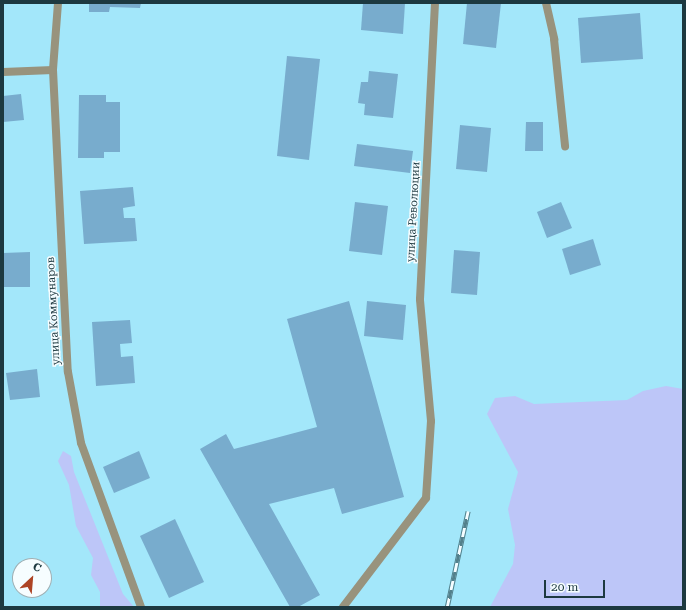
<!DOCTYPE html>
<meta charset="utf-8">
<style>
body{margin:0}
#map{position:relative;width:686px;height:610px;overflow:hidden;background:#a3e7fa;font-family:"Roboto Serif",serif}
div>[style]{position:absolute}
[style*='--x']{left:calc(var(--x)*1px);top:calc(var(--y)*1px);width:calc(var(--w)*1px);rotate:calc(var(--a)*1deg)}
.green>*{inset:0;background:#bdc6f8}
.building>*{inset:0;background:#78accd}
.service>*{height:8px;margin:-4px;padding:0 4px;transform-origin:4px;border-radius:4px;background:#98937d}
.minor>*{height:8px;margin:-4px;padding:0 4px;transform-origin:4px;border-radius:4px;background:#98937d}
.rail>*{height:4.5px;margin-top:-2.25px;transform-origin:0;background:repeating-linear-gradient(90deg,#f6fdff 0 9px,#53808b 0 18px);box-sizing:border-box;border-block:1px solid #53808b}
span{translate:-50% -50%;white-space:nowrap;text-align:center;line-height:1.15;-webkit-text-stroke:3px #f6fdff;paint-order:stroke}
.street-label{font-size:11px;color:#1d3940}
.frame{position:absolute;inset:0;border:4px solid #1d3940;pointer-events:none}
.north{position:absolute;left:12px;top:558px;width:40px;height:40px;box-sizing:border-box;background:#f6fdff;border:1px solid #9fafb3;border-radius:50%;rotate:26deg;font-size:11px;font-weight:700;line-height:16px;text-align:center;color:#1d3940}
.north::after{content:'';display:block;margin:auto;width:14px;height:18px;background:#ad4425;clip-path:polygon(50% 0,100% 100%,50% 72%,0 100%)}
.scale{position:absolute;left:544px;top:580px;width:61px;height:18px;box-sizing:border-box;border:2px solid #1d3940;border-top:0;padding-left:5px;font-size:12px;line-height:14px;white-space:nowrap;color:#1d3940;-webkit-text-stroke:3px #f6fdff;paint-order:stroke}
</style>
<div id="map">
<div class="green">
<i style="clip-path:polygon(666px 386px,683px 389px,683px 607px,490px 607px,513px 564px,515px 545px,508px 509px,518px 472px,487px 414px,495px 398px,515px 396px,534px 404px,627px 400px,643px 391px)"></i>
<i style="clip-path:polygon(63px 451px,71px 456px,74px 472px,123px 594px,134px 607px,100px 607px,100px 592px,91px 575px,93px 558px,76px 526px,69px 485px,58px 461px)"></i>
</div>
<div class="building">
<i style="clip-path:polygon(89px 3px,141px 3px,140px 8px,110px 7px,109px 12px,89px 12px)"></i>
<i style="clip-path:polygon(363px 3px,405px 3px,403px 34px,361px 30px)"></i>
<i style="clip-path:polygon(467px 3px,501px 3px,496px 48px,463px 44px)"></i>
<i style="clip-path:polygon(640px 13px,643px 59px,581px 63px,578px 18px)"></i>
<i style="clip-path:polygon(287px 56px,320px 59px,309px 160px,277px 156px)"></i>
<i style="clip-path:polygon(369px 71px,398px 74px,393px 118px,364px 115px,365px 104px,358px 103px,361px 82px,368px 82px)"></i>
<i style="clip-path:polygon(21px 94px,24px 120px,3px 122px,3px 96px)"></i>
<i style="clip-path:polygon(79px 95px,106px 95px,106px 102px,120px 102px,120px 152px,104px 152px,104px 158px,78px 158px)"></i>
<i style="clip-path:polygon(526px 122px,543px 122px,543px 151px,525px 151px)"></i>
<i style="clip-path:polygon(460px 125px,491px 128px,487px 172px,456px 169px)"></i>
<i style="clip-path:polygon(357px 144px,413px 151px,410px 173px,354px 166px)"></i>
<i style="clip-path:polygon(133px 187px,135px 206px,123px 208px,124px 218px,135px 218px,137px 241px,84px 244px,80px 191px)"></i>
<i style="clip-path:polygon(355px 202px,388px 206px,382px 255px,349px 251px)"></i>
<i style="clip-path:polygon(561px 202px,572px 228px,547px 238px,537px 212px)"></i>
<i style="clip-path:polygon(593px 239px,601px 265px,570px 275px,562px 249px)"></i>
<i style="clip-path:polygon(454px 250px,480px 252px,477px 295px,451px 293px)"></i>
<i style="clip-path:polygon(30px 252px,30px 287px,3px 287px,3px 253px)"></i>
<i style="clip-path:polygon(349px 301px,404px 497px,342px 514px,334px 488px,269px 504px,320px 595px,298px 607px,290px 607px,200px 449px,226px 434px,234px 449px,317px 427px,287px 319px)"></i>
<i style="clip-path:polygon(367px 301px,406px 305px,403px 340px,364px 336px)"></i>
<i style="clip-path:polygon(130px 320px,132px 343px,120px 344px,121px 357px,133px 356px,135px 383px,96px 386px,92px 322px)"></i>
<i style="clip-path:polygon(37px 369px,40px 397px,10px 400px,6px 373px)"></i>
<i style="clip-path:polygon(139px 451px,150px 478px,114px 493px,103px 467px)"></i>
<i style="clip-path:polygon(175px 519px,204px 582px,169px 598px,140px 536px)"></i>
</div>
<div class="service">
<i style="--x:343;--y:607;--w:137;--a:-52.7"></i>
<i style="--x:426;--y:498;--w:77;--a:-86.3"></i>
</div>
<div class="minor">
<i style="--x:58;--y:3;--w:67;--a:94.3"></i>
<i style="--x:53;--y:70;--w:302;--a:87.2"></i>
<i style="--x:68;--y:372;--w:72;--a:79.6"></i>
<i style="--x:81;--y:443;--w:175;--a:69.9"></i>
<i style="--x:546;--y:3;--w:37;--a:77"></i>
<i style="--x:554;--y:39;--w:108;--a:84.1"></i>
<i style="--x:3;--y:72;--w:50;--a:-2.3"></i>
<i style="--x:431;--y:421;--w:122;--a:-95.2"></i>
<i style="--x:420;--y:299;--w:296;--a:-87.1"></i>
</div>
<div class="rail">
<i style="--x:447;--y:607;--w:98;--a:-77.7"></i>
</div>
<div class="street-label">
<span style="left:414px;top:212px;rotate:-87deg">улица Революции</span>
<span style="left:54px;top:311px;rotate:-93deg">улица Коммунаров</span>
</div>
<div class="frame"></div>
<div class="north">С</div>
<div class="scale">20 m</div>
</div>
